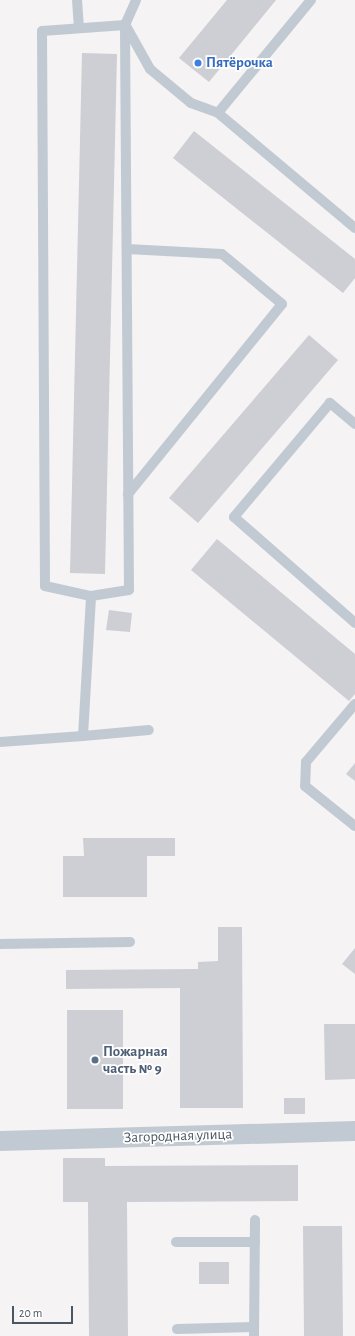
<!DOCTYPE html>
<meta charset="utf-8">
<style>
body{margin:0}
#map{position:relative;width:355px;height:1336px;overflow:hidden;background:#f5f3f3;font-family:"Alegreya Sans",sans-serif}
div>[style]{position:absolute}
[style*='--x']{left:calc(var(--x)*1px);top:calc(var(--y)*1px);width:calc(var(--w)*1px);rotate:calc(var(--a)*1deg)}
.building>*{inset:0;background:#cdcfd5}
.lane>*{height:10px;margin:-5px;padding:0 5px;transform-origin:5px;border-radius:5px;background:#c1cad2}
.street>*{height:20px;margin:-10px;padding:0 10px;transform-origin:10px;border-radius:10px;background:#c1cad2}
.dots>*{width:11px;height:11px;translate:-50% -50%;box-sizing:border-box;border:2px solid #fff;border-radius:50%}
span{translate:-50% -50%;white-space:nowrap;text-align:center;line-height:1.15;-webkit-text-stroke:3.5px #fff;paint-order:stroke}
.shop-label{font-size:15px;color:#366cbe;font-weight:700}
.left{translate:0 -50%;text-align:left}
.service-label{font-size:15px;color:#4e5e75;font-weight:700}
.street-label{font-size:15px;color:#4a5661}
.scale{position:absolute;left:12px;top:1306px;width:61px;height:18px;box-sizing:border-box;border:2px solid #4a5661;border-top:0;padding-left:5px;font-size:12px;line-height:14px;white-space:nowrap;color:#4a5661;-webkit-text-stroke:3px #fff;paint-order:stroke}
</style>
<div id="map">
<div class="building">
<i style="clip-path:polygon(227px 0,276px 0,209px 82px,179px 58px)"></i>
<i style="clip-path:polygon(82px 53px,117px 54px,105px 574px,70px 573px)"></i>
<i style="clip-path:polygon(194px 131px,355px 259px,355px 278px,343px 293px,173px 158px)"></i>
<i style="clip-path:polygon(309px 335px,338px 360px,198px 523px,169px 498px)"></i>
<i style="clip-path:polygon(217px 539px,355px 654px,355px 694px,349px 701px,191px 570px)"></i>
<i style="clip-path:polygon(109px 610px,132px 613px,130px 632px,106px 630px)"></i>
<i style="clip-path:polygon(355px 763px,355px 781px,346px 774px)"></i>
<i style="clip-path:polygon(83px 838px,175px 838px,175px 856px,147px 856px,147px 897px,63px 897px,63px 856px,84px 856px)"></i>
<i style="clip-path:polygon(218px 927px,242px 927px,243px 1108px,180px 1108px,180px 988px,66px 989px,66px 970px,198px 969px,198px 962px,218px 961px)"></i>
<i style="clip-path:polygon(355px 948px,355px 974px,342px 964px)"></i>
<i style="clip-path:polygon(67px 1010px,123px 1010px,123px 1109px,67px 1109px)"></i>
<i style="clip-path:polygon(324px 1024px,355px 1024px,355px 1079px,325px 1080px)"></i>
<i style="clip-path:polygon(284px 1098px,305px 1098px,305px 1114px,284px 1114px)"></i>
<i style="clip-path:polygon(63px 1158px,105px 1158px,105px 1166px,298px 1165px,298px 1201px,127px 1202px,128px 1336px,89px 1336px,88px 1202px,63px 1202px)"></i>
<i style="clip-path:polygon(303px 1226px,342px 1226px,343px 1336px,304px 1336px)"></i>
<i style="clip-path:polygon(199px 1262px,229px 1262px,229px 1284px,199px 1284px)"></i>
</div>
<div class="lane">
<i style="--x:77;--y:0;--w:28;--a:86"></i>
<i style="--x:311;--y:0;--w:146;--a:129.5"></i>
<i style="--x:218;--y:113;--w:179;--a:40"></i>
<i style="--x:125;--y:25;--w:83;--a:175.9"></i>
<i style="--x:42;--y:31;--w:555;--a:89.69"></i>
<i style="--x:45;--y:586;--w:47;--a:12.3"></i>
<i style="--x:91;--y:596;--w:38;--a:-9"></i>
<i style="--x:129;--y:590;--w:565;--a:-90.41"></i>
<i style="--x:125;--y:25;--w:27;--a:-66"></i>
<i style="--x:126;--y:26;--w:49;--a:60.8"></i>
<i style="--x:150;--y:69;--w:53;--a:39.7"></i>
<i style="--x:191;--y:103;--w:29;--a:20"></i>
<i style="--x:127;--y:249;--w:95;--a:3"></i>
<i style="--x:222;--y:254;--w:78;--a:39.8"></i>
<i style="--x:282;--y:304;--w:245;--a:129"></i>
<i style="--x:355;--y:424;--w:33;--a:-140"></i>
<i style="--x:330;--y:403;--w:149;--a:130.1"></i>
<i style="--x:234;--y:517;--w:161;--a:41.2"></i>
<i style="--x:355;--y:704;--w:76;--a:130.2"></i>
<i style="--x:306;--y:762;--w:24;--a:92"></i>
<i style="--x:305;--y:786;--w:64;--a:38.7"></i>
<i style="--x:83;--y:736;--w:66;--a:-5.2"></i>
<i style="--x:0;--y:742;--w:83;--a:-4.1"></i>
<i style="--x:83;--y:736;--w:140;--a:-86.7"></i>
<i style="--x:0;--y:944;--w:130;--a:-0.9"></i>
<i style="--x:176;--y:1242;--w:79;--a:0"></i>
<i style="--x:177;--y:1329;--w:77;--a:-1.5"></i>
<i style="--x:254;--y:1336;--w:116;--a:-89.5"></i>
</div>
<div class="street">
<i style="--x:0;--y:1141;--w:355;--a:-1.6"></i>
</div>
<div class="dots">
<i style="left:198px;top:63px;background:#3f7fe0"></i>
<i style="left:95px;top:1060px;background:#5c6f8a"></i>
</div>
<div class="shop-label">
<span class="left" style="left:206px;top:63px">Пятёрочка</span>
</div>
<div class="service-label">
<span class="left" style="left:103px;top:1060px">Пожарная<br>часть № 9</span>
</div>
<div class="street-label">
<span style="left:178px;top:1136px;rotate:-2deg">Загородная улица</span>
</div>
<div class="scale">20 m</div>
</div>
